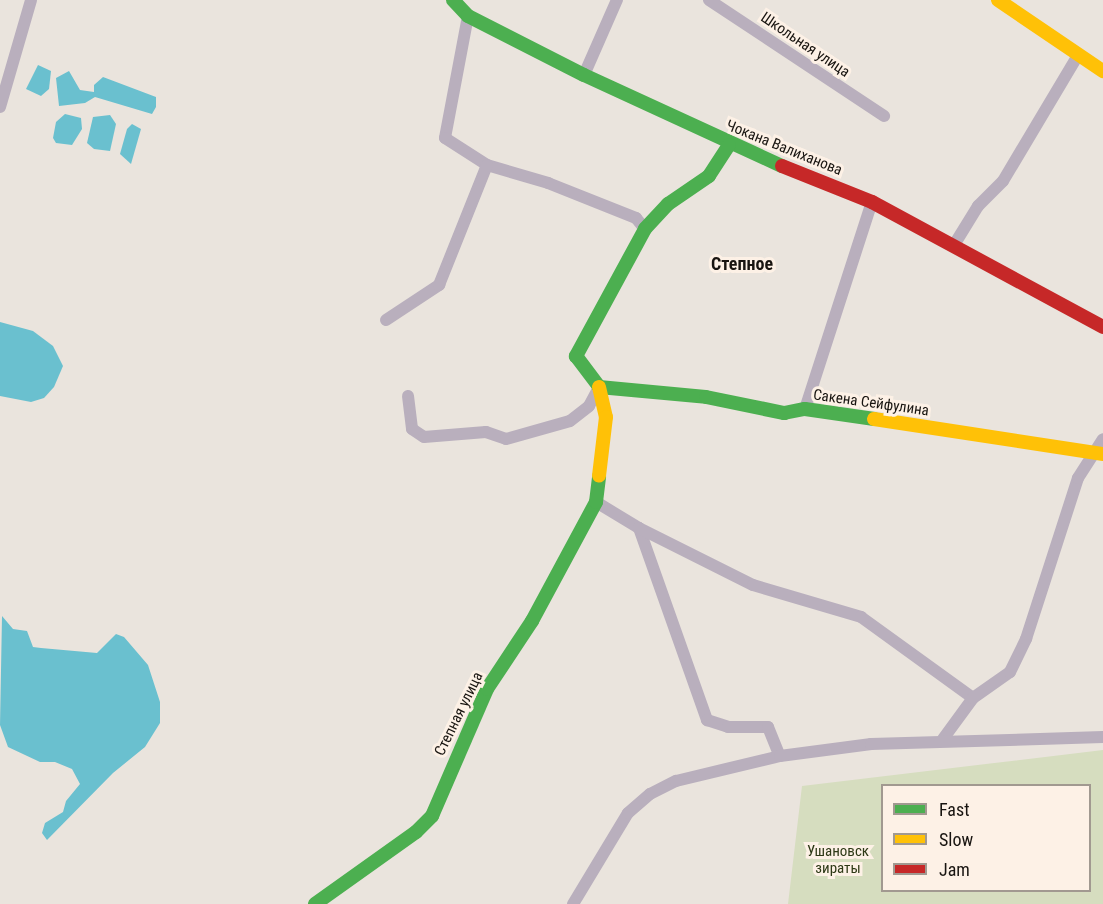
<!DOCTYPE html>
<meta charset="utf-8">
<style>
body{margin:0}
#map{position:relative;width:1103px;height:904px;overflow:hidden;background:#eae4dd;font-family:"Roboto Condensed",sans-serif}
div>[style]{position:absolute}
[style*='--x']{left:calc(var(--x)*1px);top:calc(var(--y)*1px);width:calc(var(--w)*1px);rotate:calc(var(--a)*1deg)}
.green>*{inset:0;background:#d6ddbf}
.water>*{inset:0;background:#6ac0cf}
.street>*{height:12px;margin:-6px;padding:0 6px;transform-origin:6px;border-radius:6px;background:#b9afbd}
.fast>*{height:14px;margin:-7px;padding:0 7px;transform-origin:7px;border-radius:7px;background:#4caf50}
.slow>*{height:14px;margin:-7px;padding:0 7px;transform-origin:7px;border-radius:7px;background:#ffc107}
.jam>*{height:14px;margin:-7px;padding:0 7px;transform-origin:7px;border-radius:7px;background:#c62828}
span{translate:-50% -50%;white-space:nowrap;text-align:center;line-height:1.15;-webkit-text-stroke:6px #fdf1e6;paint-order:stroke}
.street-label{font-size:15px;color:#181410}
.park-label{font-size:15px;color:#2e3916}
.quarter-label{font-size:18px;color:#181410;font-weight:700}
.legend{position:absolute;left:881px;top:784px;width:210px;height:108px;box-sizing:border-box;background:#fdf1e6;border:2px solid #a19990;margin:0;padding:8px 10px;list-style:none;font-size:18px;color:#181410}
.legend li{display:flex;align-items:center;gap:12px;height:30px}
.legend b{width:30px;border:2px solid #a19990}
</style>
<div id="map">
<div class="green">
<i style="clip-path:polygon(evenodd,1103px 750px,1103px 904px,788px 904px,802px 786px,1103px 750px,882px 786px,1090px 786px,1090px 890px,882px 890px,882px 786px)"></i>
</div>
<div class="water">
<i style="clip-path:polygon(38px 65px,51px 71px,49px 89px,41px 96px,26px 89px)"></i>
<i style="clip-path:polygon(69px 71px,80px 90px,94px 92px,94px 85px,103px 77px,156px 97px,156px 107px,152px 114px,95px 97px,85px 103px,59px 106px,56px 78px)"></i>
<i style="clip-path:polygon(65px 114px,81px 118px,82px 129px,72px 145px,56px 143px,53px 138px,56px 122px)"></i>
<i style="clip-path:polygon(110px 115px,116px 124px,110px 151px,94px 149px,87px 143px,93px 117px)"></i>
<i style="clip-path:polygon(132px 124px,141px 129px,131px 164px,120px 154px,127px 129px)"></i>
<i style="clip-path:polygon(0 322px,33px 331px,53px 346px,63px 366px,54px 387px,44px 398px,31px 402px,0 396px)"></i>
<i style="clip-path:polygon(2px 616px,13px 629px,27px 631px,33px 647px,41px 648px,97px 653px,116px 634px,124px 637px,148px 665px,160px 702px,160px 723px,145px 747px,113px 773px,47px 840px,42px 833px,45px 823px,63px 812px,66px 801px,80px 784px,72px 769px,55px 762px,40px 762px,8px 747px,0 725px)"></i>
</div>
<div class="street">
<i style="--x:709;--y:0;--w:210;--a:33.5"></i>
<i style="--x:468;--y:16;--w:124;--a:100.7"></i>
<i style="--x:445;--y:138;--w:50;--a:32.7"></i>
<i style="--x:487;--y:165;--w:64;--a:16.4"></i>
<i style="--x:548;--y:183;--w:95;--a:21.7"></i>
<i style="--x:636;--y:218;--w:14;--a:51"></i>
<i style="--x:584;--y:75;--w:82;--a:-66.3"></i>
<i style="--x:0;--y:107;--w:111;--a:-73.8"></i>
<i style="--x:954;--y:245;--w:46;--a:-58.4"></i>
<i style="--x:978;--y:206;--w:35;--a:-45"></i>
<i style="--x:1003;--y:181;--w:147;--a:-59.2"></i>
<i style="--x:386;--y:320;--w:64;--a:-33.4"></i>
<i style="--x:439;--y:285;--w:129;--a:-68.2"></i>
<i style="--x:408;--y:396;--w:33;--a:83"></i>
<i style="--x:412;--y:429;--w:14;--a:34"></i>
<i style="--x:424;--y:437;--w:62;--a:-4.6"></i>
<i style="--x:486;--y:432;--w:21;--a:19"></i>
<i style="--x:506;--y:439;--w:66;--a:-15.7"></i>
<i style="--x:570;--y:421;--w:24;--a:-38"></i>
<i style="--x:589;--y:406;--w:21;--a:-62"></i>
<i style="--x:805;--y:409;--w:218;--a:-72.1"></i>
<i style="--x:596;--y:502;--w:50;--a:31.2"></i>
<i style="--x:639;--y:528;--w:204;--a:70.5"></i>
<i style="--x:707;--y:720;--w:22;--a:18"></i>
<i style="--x:728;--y:727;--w:40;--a:0"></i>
<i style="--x:768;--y:727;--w:31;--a:68"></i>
<i style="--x:639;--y:528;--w:127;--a:26.6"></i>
<i style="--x:753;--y:585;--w:113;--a:16.5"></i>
<i style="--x:861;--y:617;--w:138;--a:35.9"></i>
<i style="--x:943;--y:739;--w:51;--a:-53.8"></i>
<i style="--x:973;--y:698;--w:45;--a:-35.1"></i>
<i style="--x:1010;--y:672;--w:37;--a:-64"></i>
<i style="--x:1026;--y:639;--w:169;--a:-72.1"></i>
<i style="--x:1078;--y:478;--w:46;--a:-57.3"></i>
<i style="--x:573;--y:904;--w:106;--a:-58.9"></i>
<i style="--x:628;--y:813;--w:29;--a:-41"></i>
<i style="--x:650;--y:794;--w:29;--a:-27"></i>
<i style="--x:676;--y:781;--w:107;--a:-13.5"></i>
<i style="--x:780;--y:756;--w:92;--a:-7.5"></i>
<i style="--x:871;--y:744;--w:232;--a:-1.7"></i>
</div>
<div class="fast">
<i style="--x:453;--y:0;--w:22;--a:47"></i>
<i style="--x:468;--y:16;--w:130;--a:27"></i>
<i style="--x:584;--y:75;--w:218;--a:24.7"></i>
<i style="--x:729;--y:145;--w:37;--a:123"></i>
<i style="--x:709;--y:176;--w:50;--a:145.7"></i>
<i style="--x:668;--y:204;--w:34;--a:133"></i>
<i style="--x:645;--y:229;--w:145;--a:118.5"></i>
<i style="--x:576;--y:356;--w:39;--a:53"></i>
<i style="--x:599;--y:387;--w:107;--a:5.3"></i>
<i style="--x:706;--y:397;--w:80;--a:11.6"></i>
<i style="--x:784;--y:413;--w:21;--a:-11"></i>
<i style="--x:805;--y:409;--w:70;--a:8.2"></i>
<i style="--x:315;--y:904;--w:124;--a:-35.5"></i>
<i style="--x:416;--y:832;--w:23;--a:-45"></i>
<i style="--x:432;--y:816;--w:138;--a:-66.6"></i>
<i style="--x:487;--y:689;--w:82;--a:-56.5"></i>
<i style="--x:532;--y:621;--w:135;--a:-61.7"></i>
<i style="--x:596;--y:502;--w:26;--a:-83"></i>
</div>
<div class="slow">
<i style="--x:998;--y:0;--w:127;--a:34.1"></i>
<i style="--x:599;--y:387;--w:31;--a:77"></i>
<i style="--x:606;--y:417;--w:59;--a:96.8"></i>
<i style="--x:874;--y:419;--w:232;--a:8.7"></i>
</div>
<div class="jam">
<i style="--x:782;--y:166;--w:97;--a:21.8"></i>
<i style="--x:872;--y:202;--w:263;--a:28.4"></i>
</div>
<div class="street-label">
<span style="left:805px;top:45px;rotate:34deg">Школьная улица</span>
<span style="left:784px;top:148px;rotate:22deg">Чокана Валиханова</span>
<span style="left:871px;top:403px;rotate:8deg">Сакена Сейфулина</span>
<span style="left:459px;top:714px;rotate:-64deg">Степная улица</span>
</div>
<div class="park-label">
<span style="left:838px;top:860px">Ушановск<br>зираты</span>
</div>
<div class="quarter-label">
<span style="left:742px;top:264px">Степное</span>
</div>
<ul class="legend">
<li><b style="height:8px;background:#4caf50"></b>Fast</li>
<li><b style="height:8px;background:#ffc107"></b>Slow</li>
<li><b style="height:8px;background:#c62828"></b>Jam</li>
</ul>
</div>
